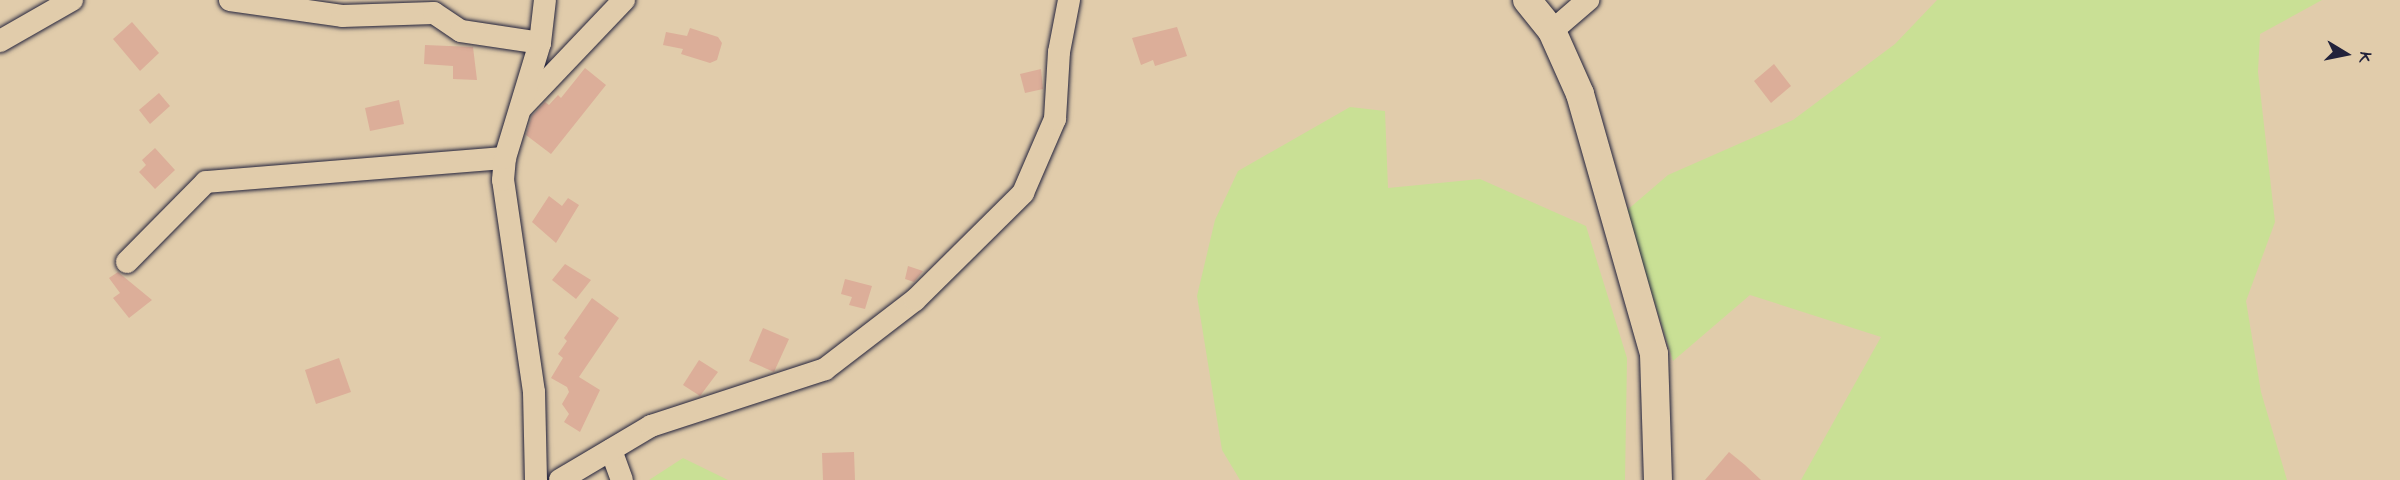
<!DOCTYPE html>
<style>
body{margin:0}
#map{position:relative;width:2400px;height:480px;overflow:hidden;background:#e1ccab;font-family:Mynerve,sans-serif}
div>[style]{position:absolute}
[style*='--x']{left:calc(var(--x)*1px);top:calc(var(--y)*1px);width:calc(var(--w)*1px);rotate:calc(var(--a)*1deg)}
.green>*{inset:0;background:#c9e095}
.building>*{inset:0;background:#dcae99}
.roads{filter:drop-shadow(0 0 2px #22223b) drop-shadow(0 0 2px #22223b)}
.minor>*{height:22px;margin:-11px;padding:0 11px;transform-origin:11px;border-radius:11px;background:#e1ccab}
.major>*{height:28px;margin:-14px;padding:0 14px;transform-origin:14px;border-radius:14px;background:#e1ccab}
span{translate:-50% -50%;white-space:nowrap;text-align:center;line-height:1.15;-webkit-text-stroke:5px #e1ccab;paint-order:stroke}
.north{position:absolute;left:2316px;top:24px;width:60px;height:60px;-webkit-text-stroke:4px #e1ccab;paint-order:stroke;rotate:100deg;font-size:16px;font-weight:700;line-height:24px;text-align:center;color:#22223b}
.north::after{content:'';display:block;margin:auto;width:21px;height:27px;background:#22223b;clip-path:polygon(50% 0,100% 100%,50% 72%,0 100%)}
</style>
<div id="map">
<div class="green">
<i style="clip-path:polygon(1937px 0,2322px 0,2260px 34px,2258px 72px,2275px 222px,2246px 301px,2261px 392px,2287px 480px,1801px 480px,1881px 337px,1750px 295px,1673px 361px,1626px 211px,1668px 175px,1793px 120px,1895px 44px)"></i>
<i style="clip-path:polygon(1350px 107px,1385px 111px,1388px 188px,1480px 179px,1586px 226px,1627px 358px,1625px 480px,1240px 480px,1222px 450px,1197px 296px,1215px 220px,1238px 171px)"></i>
<i style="clip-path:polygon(683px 458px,728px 480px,649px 480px)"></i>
</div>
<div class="building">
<i style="clip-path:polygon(132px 22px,159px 53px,140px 71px,113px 39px)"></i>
<i style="clip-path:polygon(1177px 27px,1187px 56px,1155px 66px,1153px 60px,1141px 65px,1132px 38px)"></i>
<i style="clip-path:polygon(690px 28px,718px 37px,722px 43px,717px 60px,710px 63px,681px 54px,683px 49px,663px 45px,666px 32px,687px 36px)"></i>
<i style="clip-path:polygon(425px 45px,473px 47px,477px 80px,453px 79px,453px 66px,424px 64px)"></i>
<i style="clip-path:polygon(1774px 64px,1791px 86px,1771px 103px,1754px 81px)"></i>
<i style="clip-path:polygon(585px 68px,606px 85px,551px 154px,526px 135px,532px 116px,545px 102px,549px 105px,558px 95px,561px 98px)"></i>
<i style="clip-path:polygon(1041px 69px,1043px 89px,1025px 93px,1020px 74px)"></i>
<i style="clip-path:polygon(159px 93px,170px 106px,150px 124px,139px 110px)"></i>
<i style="clip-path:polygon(399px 100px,404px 124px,370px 131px,365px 108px)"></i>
<i style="clip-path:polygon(155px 148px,175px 170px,155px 189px,139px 172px,146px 165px,142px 160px)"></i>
<i style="clip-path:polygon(549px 196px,562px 206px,568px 198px,579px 205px,556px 243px,532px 222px)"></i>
<i style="clip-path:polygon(565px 264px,591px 280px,576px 299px,552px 280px)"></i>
<i style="clip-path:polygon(908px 266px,923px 271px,914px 282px,905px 279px)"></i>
<i style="clip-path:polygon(118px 272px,152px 300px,129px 318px,113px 298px,120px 293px,109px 278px)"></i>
<i style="clip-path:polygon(845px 279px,872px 286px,865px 309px,849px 305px,852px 297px,841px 294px)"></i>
<i style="clip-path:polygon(592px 298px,619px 318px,579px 377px,600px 390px,580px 432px,564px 422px,569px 414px,562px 404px,569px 392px,567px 387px,551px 378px,563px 358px,558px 354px,567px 341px,564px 338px)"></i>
<i style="clip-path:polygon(763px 328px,789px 339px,774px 372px,749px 361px)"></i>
<i style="clip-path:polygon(339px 358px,351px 392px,316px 404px,305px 370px)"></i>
<i style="clip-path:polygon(699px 360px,718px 372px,700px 396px,683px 385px)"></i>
<i style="clip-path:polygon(854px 452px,855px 480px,823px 480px,822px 453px)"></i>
<i style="clip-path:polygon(1729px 452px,1745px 465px,1761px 480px,1705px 480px)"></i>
</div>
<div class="roads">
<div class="minor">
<i style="--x:230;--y:0;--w:113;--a:8.1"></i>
<i style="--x:342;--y:16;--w:92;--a:-1.9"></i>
<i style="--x:434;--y:13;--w:32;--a:34"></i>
<i style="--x:461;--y:31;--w:80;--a:8.6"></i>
<i style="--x:1552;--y:31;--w:48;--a:-40.7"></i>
<i style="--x:0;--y:41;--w:83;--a:-29.7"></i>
<i style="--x:522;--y:107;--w:148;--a:-46.4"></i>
<i style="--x:127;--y:262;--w:112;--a:-45.4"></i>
<i style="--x:206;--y:182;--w:300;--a:-4.6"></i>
<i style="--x:611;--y:450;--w:32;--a:70"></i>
<i style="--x:536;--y:480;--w:88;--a:-91.3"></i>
<i style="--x:534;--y:392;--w:214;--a:-98.3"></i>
<i style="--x:503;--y:180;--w:22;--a:-85"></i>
<i style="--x:505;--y:158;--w:120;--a:-73.1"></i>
<i style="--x:540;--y:43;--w:43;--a:-83.4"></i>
<i style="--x:560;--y:480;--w:106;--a:-30.7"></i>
<i style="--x:651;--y:426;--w:183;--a:-18.1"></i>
<i style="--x:825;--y:369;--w:113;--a:-37.5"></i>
<i style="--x:915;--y:300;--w:152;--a:-44.7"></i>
<i style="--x:1023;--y:193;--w:81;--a:-66.6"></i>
<i style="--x:1055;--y:119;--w:67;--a:-86.6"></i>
<i style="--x:1059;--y:52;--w:53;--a:-79.1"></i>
</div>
<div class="major">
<i style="--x:1527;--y:0;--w:40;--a:51"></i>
<i style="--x:1552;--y:31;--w:69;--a:66"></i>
<i style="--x:1580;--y:94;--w:270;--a:74.1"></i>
<i style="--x:1654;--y:354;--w:126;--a:88.2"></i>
</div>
</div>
<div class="north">K</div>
</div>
